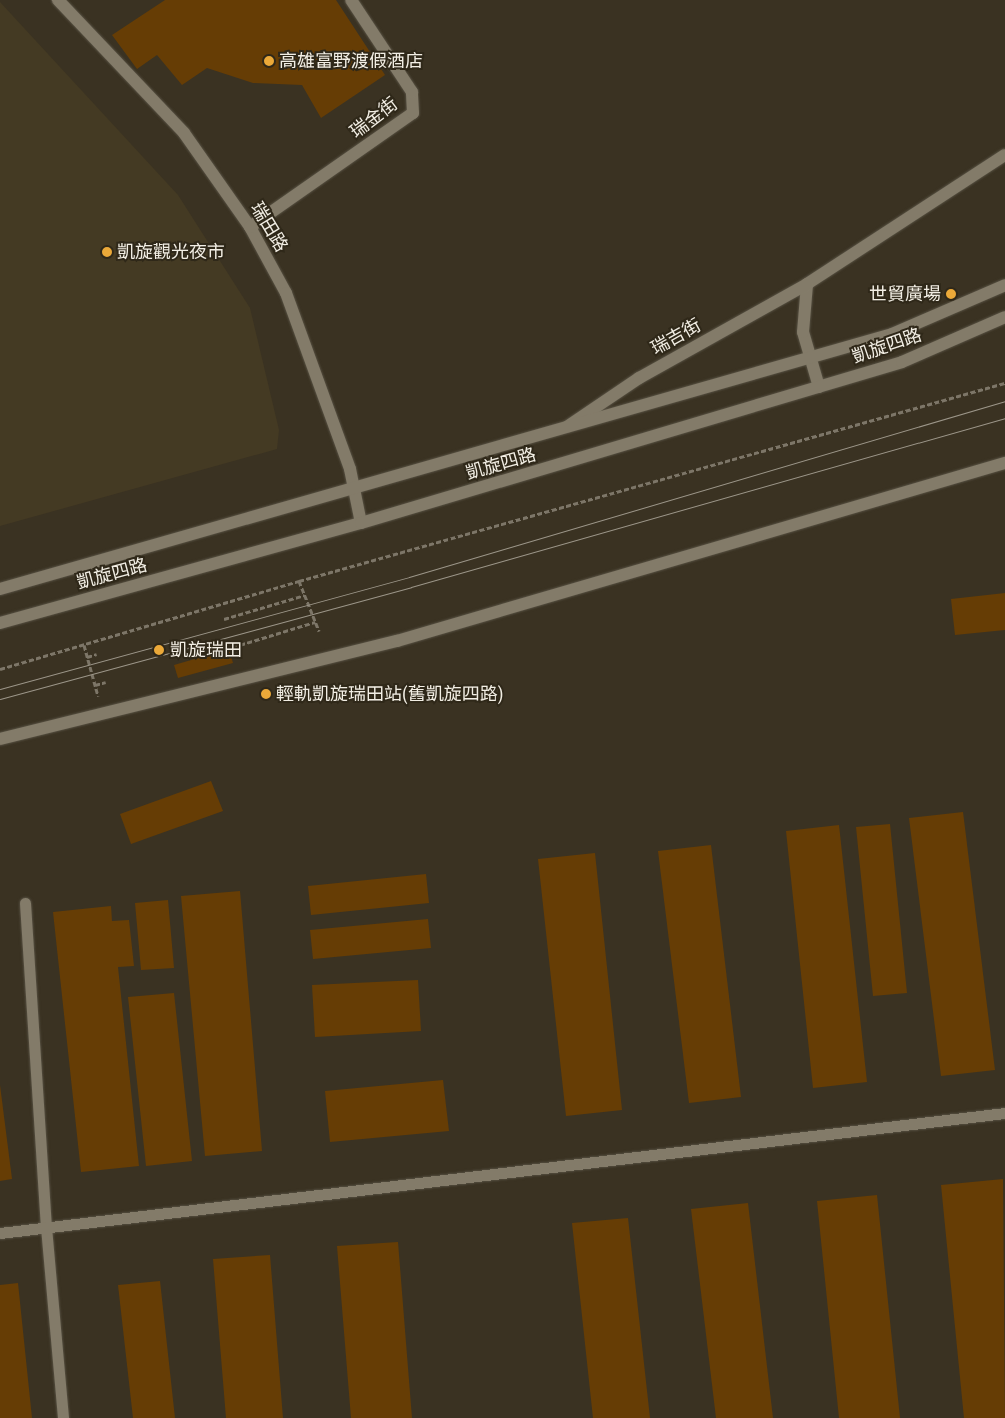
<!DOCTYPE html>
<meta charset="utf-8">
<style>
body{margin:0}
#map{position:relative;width:1005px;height:1418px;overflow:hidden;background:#3a3222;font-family:"Roboto Condensed","Noto Sans TC",sans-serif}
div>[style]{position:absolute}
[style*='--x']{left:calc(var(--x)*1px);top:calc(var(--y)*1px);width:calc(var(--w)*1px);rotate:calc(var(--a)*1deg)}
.built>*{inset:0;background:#443a23}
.building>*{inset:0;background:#663d05}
.path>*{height:3px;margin-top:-1.5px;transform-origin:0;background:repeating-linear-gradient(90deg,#7d7668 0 5px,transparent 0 7.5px)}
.roads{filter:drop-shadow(0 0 1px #575143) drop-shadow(0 0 1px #575143)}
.lane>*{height:11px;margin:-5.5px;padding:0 5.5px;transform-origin:5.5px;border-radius:5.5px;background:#837b69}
.street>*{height:12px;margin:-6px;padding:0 6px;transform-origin:6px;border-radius:6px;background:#837b69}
.secondary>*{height:12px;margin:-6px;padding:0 6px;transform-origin:6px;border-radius:6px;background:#837b69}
.tram>*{height:1px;margin:-0.5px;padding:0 0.5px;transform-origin:0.5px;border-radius:0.5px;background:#9c9689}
.dots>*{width:14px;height:14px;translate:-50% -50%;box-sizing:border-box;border:2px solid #2f2819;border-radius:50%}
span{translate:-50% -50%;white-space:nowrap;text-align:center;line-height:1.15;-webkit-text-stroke:4px #2f2819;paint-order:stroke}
.poi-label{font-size:18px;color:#f2eee4}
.left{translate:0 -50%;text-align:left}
.right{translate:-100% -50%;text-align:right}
.street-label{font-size:18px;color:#f2eee4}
</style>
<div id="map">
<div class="built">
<i style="clip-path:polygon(0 2px,178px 195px,250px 308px,279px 430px,277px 449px,0 526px)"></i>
</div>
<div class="building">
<i style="clip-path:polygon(165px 0,336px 0,385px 75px,321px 118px,302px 85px,253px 83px,207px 68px,182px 85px,157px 55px,137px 69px,112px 35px)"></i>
<i style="clip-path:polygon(1005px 593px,1005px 630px,955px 635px,951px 599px)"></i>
<i style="clip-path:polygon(229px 649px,233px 663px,178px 678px,174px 665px)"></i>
<i style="clip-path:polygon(211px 781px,223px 811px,131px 844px,120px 814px)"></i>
<i style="clip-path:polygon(963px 812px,995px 1070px,941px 1076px,909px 818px)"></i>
<i style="clip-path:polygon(890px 824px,907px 993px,873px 996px,856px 827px)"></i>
<i style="clip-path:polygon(839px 825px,867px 1082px,813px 1088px,786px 831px)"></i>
<i style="clip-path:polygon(711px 845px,741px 1097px,689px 1103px,658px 851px)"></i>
<i style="clip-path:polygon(595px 853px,622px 1110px,566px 1116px,538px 859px)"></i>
<i style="clip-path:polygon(426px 874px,429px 903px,311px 915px,308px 886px)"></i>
<i style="clip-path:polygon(240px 891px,262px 1151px,205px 1156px,181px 896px)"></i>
<i style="clip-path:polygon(168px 900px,174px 968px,141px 970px,135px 903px)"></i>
<i style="clip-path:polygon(111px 906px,112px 921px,129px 920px,134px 966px,118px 967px,139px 1166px,81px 1172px,53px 912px)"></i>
<i style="clip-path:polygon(428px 919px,431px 948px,313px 959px,310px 930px)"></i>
<i style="clip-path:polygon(418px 980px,421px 1031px,315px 1037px,312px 985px)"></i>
<i style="clip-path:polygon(174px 993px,192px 1161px,146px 1166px,128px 997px)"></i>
<i style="clip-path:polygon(443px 1080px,449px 1131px,330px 1142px,325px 1091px)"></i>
<i style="clip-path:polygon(0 1085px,12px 1179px,0 1181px)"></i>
<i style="clip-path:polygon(1003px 1179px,1005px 1418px,964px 1418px,941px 1185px)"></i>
<i style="clip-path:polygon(877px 1195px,900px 1418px,839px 1418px,817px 1201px)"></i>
<i style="clip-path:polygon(748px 1203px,773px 1418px,716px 1418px,691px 1209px)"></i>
<i style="clip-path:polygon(628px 1218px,650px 1418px,593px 1418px,572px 1223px)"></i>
<i style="clip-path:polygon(398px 1242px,412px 1418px,351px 1418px,337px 1246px)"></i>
<i style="clip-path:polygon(270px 1255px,283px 1418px,226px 1418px,213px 1259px)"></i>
<i style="clip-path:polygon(160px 1281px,175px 1418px,133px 1418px,118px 1285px)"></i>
<i style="clip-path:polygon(18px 1283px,32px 1418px,0 1418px,0 1285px)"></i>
</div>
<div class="path">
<i style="--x:299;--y:581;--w:54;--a:68.2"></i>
<i style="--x:224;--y:619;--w:84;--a:-16.5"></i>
<i style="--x:84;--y:645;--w:53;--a:74.6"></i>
<i style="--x:233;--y:647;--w:86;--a:-17"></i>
<i style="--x:87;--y:657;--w:10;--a:-17"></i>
<i style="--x:0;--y:669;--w:312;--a:-16.4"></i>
<i style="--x:299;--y:581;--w:733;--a:-15.67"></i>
<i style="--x:95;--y:685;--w:11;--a:-15"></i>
</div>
<div class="roads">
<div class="lane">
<i style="--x:25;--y:903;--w:325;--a:86.3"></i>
<i style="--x:46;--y:1227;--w:192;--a:84.9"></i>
<i style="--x:0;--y:1233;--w:1012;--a:-6.81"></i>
</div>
<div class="street">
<i style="--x:58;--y:0;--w:183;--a:46.5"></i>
<i style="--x:184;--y:133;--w:115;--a:54.9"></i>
<i style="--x:250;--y:227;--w:75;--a:61.4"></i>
<i style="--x:286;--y:293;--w:187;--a:70"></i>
<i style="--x:350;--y:469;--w:55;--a:78.5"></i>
<i style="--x:250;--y:227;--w:199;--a:-35"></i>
<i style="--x:413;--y:113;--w:21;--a:-93"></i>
<i style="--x:412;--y:92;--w:110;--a:-123.5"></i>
<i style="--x:819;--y:387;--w:57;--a:-106.2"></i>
<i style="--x:803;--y:332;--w:48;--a:-85.2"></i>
<i style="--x:807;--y:284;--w:236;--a:-33.1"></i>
<i style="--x:568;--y:426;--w:86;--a:-34.1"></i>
<i style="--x:639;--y:378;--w:193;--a:-29.2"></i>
<i style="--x:0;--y:739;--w:409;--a:-13.9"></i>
<i style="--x:397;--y:641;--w:634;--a:-16.32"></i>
</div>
<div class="secondary">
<i style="--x:0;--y:589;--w:928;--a:-15.95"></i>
<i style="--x:892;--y:334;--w:123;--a:-23.4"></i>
<i style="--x:0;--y:623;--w:375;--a:-15.5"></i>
<i style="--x:361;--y:523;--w:564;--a:-16.57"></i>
<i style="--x:902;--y:362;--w:112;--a:-23.6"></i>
</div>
</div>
<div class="tram">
<i style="--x:0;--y:689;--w:424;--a:-15.3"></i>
<i style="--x:409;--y:577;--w:621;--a:-16.45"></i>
<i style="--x:0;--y:699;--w:426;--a:-15.2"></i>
<i style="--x:411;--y:587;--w:618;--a:-15.88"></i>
</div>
<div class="dots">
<i style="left:269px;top:61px;background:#eba939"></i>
<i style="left:107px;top:252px;background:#eba939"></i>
<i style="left:951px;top:294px;background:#eba939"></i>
<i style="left:159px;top:650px;background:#eba939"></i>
<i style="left:266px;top:694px;background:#eba939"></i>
</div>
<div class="poi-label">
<span class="left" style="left:279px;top:61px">高雄富野渡假酒店</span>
<span class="left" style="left:117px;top:252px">凱旋觀光夜市</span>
<span class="right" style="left:941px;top:294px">世貿廣場</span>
<span class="left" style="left:170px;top:650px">凱旋瑞田</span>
<span class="left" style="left:276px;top:694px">輕軌凱旋瑞田站(舊凱旋四路)</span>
</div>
<div class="street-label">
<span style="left:374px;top:118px;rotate:-37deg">瑞金街</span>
<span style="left:269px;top:227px;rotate:59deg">瑞田路</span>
<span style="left:676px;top:337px;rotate:-29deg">瑞吉街</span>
<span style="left:887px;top:346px;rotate:-19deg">凱旋四路</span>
<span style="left:501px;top:464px;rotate:-16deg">凱旋四路</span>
<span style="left:112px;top:574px;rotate:-15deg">凱旋四路</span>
</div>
</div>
